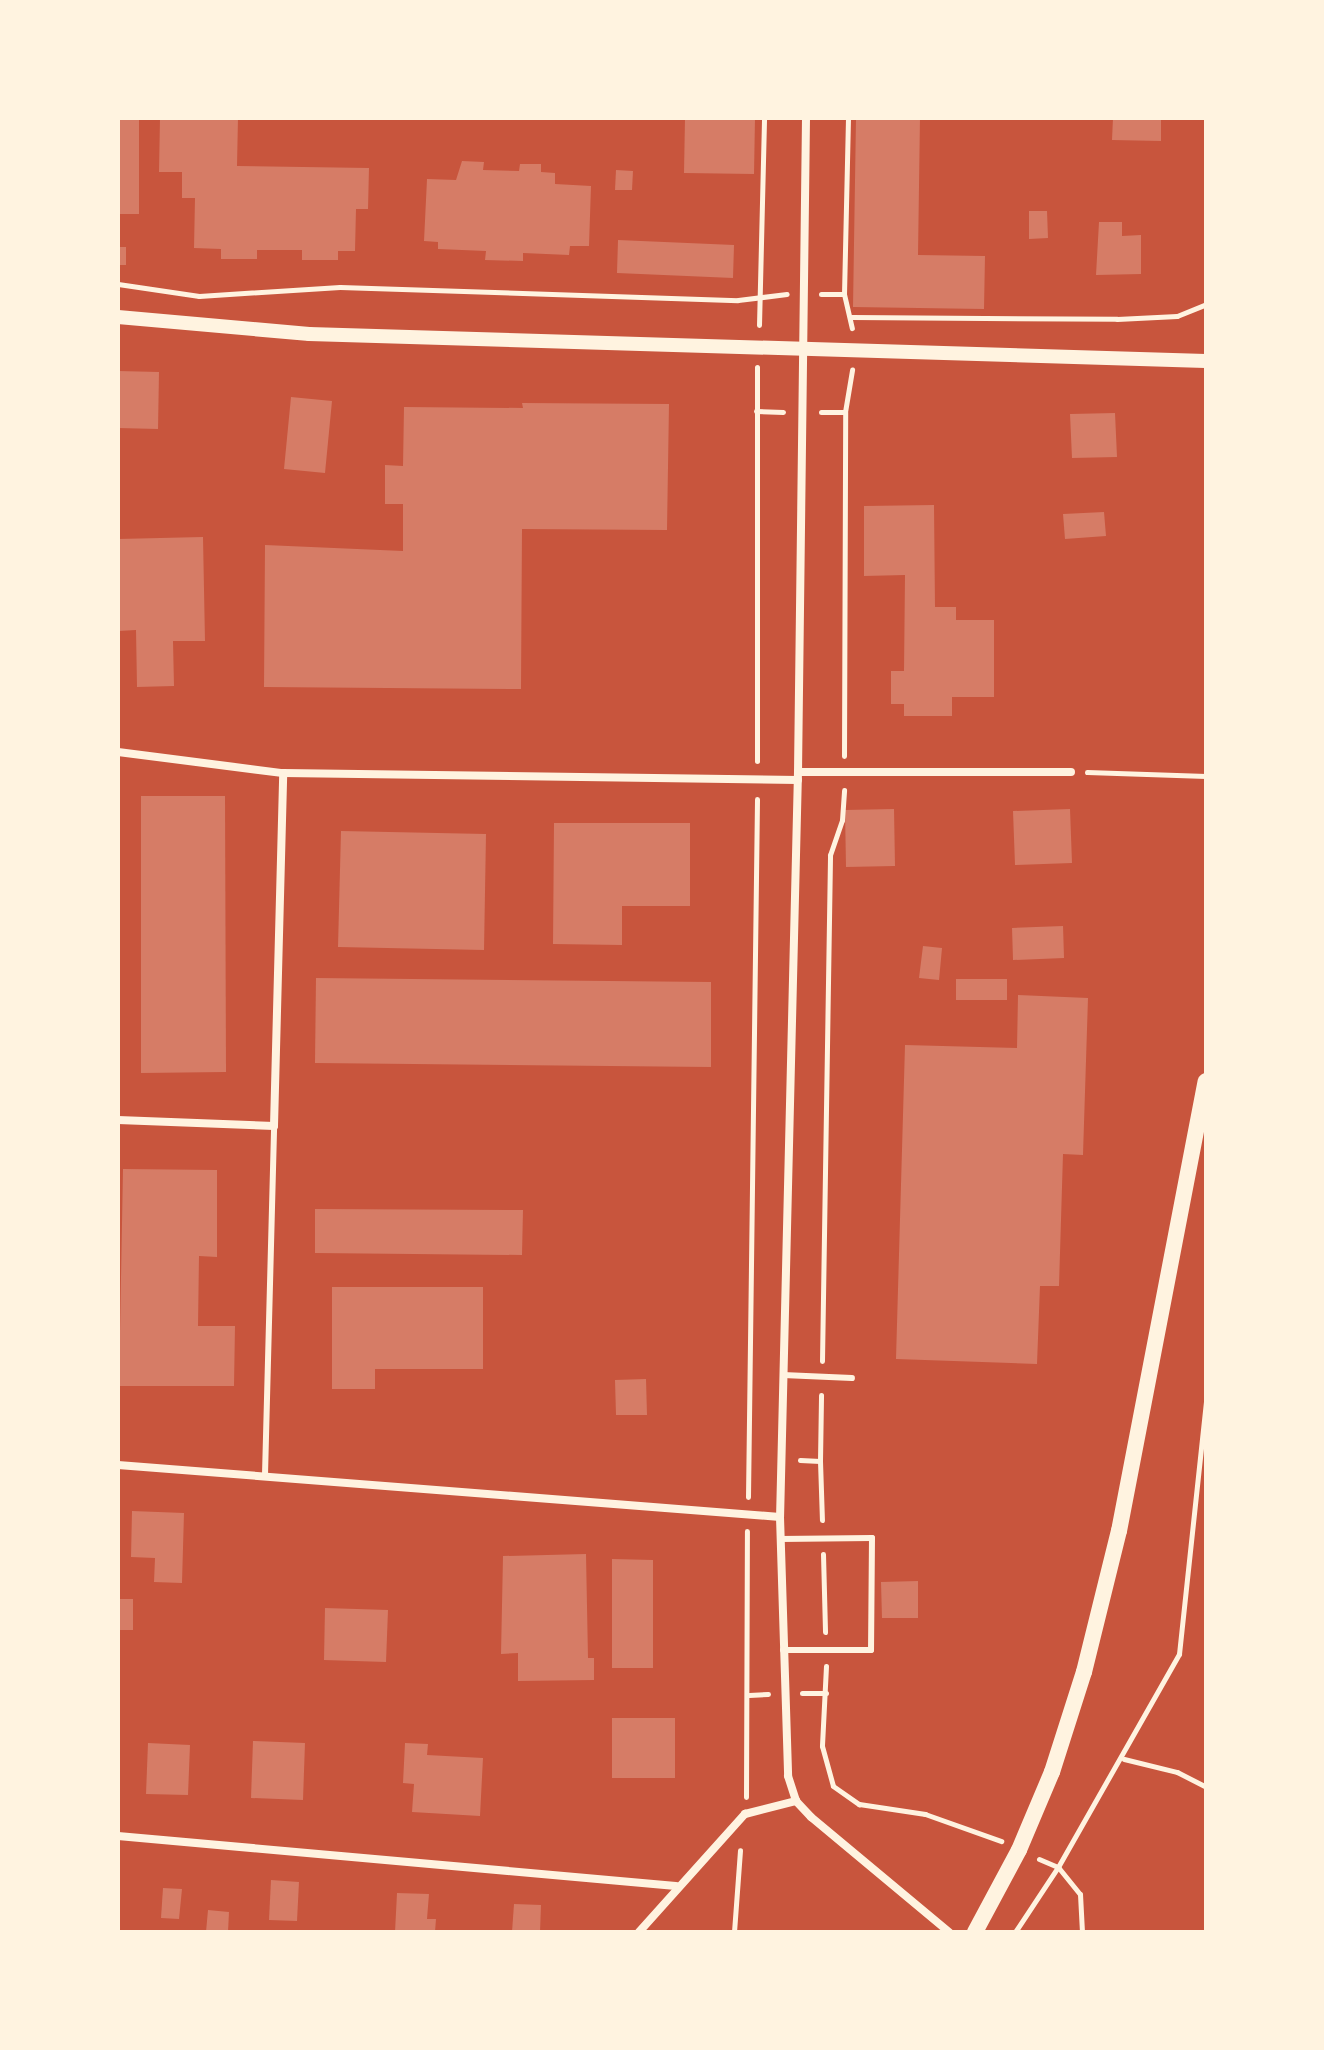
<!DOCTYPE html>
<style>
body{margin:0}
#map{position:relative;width:1324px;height:2050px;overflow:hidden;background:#c8553d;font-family:Jost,sans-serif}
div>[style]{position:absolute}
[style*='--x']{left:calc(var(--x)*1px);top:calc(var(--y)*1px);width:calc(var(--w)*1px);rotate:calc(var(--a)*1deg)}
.building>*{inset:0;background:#d67c66}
.path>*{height:5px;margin:-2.5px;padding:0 2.5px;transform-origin:2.5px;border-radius:2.5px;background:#fff3e0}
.service>*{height:6px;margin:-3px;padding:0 3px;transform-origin:3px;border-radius:3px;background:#fff3e0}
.minor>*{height:8px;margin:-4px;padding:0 4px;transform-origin:4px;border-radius:4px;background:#fff3e0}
.tertiary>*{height:14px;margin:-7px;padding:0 7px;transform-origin:7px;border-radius:7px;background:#fff3e0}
.secondary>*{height:16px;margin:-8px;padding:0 8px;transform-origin:8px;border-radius:8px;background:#fff3e0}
span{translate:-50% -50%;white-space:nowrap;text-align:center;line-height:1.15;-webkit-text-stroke:8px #fff3e0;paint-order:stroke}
.frame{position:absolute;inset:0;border:120px solid #fff3e0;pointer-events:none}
</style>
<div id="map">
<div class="building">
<i style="clip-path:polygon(118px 118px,139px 118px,139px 214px,118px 214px)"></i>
<i style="clip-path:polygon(160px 118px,238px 118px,237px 166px,369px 168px,368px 209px,356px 209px,355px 251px,338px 251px,338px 260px,302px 260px,302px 250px,257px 250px,257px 259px,221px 259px,221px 249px,194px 248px,195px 198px,182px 198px,182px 172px,159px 172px)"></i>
<i style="clip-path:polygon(685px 118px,755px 118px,754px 174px,684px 173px)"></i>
<i style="clip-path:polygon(856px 118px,920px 118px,918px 255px,985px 256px,984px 309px,853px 307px)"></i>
<i style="clip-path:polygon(1113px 118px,1161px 118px,1161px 141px,1112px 140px)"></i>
<i style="clip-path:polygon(462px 161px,484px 162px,483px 170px,519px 171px,520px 164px,541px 164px,541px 172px,555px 173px,555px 184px,591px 186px,589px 246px,570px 246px,569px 255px,523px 253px,523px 261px,485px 260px,486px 251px,438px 249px,438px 242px,424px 241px,427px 179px,456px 180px)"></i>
<i style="clip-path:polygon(616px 170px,633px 171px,632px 190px,615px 190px)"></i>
<i style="clip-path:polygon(1029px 211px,1047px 211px,1048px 238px,1029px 239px)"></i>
<i style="clip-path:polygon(1099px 222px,1122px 222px,1122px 236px,1141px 235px,1141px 274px,1096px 275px)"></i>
<i style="clip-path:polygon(618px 240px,734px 245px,733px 278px,617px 273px)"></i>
<i style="clip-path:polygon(118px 247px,126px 247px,126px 265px,118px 265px)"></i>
<i style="clip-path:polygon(118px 371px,159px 372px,158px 429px,118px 428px)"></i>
<i style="clip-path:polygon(291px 397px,332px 401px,325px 473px,284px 469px)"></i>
<i style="clip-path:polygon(522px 403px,669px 404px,667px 530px,522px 529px,521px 689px,264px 687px,265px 545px,403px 551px,403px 504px,385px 504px,385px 465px,403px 466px,404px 407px,523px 408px)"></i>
<i style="clip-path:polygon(1115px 413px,1117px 457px,1072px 458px,1070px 414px)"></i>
<i style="clip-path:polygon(934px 505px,935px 607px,956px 607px,956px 620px,994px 620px,994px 697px,952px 697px,952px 716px,904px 716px,904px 704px,891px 704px,891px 671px,904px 671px,905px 575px,864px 576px,864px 506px)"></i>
<i style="clip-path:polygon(1104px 512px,1106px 536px,1065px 539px,1063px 514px)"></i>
<i style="clip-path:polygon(203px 537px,205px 641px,173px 641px,174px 686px,137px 687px,136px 630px,118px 631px,118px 539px)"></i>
<i style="clip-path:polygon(141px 796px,225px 796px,226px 1072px,141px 1073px)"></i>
<i style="clip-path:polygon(894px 809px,895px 866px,846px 867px,845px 810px)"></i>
<i style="clip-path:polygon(1070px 809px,1072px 863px,1015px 865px,1013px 811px)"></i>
<i style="clip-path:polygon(554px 823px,690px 823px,690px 906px,622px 906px,622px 945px,553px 944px)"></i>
<i style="clip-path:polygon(341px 831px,486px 834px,484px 950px,338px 947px)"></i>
<i style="clip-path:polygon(1063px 926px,1064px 958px,1013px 960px,1012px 928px)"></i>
<i style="clip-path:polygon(923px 946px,942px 948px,939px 980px,919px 978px)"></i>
<i style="clip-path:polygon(316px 978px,711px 982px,711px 1067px,315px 1063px)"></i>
<i style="clip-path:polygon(956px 979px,1007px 979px,1007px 1000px,956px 1000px)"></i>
<i style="clip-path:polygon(1018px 995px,1088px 998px,1083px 1155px,1063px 1154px,1059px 1286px,1040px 1286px,1037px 1364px,896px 1359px,905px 1045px,1017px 1048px)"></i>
<i style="clip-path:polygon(123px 1169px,217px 1170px,217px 1257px,199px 1256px,198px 1326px,235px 1326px,234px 1386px,119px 1386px)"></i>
<i style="clip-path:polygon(315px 1209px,523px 1210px,522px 1255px,315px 1253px)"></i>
<i style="clip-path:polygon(332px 1287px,483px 1287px,483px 1369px,375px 1369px,375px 1389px,332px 1389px)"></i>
<i style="clip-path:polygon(646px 1379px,647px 1415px,616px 1415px,615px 1380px)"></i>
<i style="clip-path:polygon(132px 1511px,184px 1513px,182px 1583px,154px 1582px,155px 1558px,131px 1557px)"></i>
<i style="clip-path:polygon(586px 1554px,588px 1658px,594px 1658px,594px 1680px,518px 1681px,518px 1653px,501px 1654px,503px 1556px)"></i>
<i style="clip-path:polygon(612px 1559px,653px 1560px,653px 1668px,612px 1668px)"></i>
<i style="clip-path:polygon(918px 1581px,918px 1618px,882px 1618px,881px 1582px)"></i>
<i style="clip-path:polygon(118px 1599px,133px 1599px,133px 1630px,118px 1630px)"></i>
<i style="clip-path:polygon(325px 1608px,388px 1610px,386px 1662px,324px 1660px)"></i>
<i style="clip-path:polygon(612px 1718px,675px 1718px,675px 1778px,612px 1778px)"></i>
<i style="clip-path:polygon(253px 1741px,305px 1743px,303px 1800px,251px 1798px)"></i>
<i style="clip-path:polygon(148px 1743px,190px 1745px,188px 1795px,146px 1794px)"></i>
<i style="clip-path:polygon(405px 1743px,428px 1744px,427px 1755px,483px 1758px,480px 1816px,412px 1812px,414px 1784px,403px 1783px)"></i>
<i style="clip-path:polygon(271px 1880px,299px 1882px,297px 1921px,269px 1920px)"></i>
<i style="clip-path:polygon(163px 1888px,182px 1889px,179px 1919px,161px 1918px)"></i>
<i style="clip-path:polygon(397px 1893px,429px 1894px,427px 1919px,436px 1919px,435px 1932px,395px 1932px)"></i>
<i style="clip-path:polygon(514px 1904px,541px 1905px,540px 1932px,512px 1932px)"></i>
<i style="clip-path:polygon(208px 1910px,229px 1912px,228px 1932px,206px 1932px)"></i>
</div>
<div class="path">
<i style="--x:848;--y:118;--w:176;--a:91.3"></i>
<i style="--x:844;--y:294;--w:35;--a:77"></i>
<i style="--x:118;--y:284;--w:82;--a:8.4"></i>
<i style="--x:199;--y:296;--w:141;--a:-3.7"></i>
<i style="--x:340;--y:287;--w:398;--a:1.9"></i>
<i style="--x:738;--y:300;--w:49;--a:-7"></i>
<i style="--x:821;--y:294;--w:23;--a:0"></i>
<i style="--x:852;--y:317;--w:265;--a:0.4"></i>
<i style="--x:1117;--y:319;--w:60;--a:-2.9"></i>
<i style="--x:1177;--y:316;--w:31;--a:-22"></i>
<i style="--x:759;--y:325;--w:207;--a:-88.6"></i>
<i style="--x:756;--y:411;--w:27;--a:2"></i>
<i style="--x:821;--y:412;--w:24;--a:0"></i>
<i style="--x:844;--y:756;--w:344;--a:-89.8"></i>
<i style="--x:845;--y:412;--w:43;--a:-80.5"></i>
<i style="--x:757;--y:761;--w:394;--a:-90"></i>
<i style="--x:1087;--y:772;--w:119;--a:1.9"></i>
<i style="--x:822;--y:1361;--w:506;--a:-89.09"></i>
<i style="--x:830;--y:855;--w:37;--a:-71"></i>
<i style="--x:842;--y:820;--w:30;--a:-86"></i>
<i style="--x:800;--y:1460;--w:20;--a:3"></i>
<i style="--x:820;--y:1461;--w:66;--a:-89.1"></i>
<i style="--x:820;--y:1461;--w:59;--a:88.1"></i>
<i style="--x:748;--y:1497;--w:698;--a:-89.26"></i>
<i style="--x:823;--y:1554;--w:78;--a:88.5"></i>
<i style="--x:826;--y:1666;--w:80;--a:92.9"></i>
<i style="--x:822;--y:1746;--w:41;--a:74.6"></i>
<i style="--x:833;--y:1786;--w:32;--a:35"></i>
<i style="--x:859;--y:1804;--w:67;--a:8.6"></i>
<i style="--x:925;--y:1814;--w:81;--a:19.6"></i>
<i style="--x:802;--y:1693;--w:24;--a:0"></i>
<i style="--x:749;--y:1695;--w:19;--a:-3"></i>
<i style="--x:1124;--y:1759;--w:55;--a:13.8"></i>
<i style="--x:1177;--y:1772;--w:33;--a:27"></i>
<i style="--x:746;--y:1797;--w:266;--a:-89.8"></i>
<i style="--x:1039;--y:1859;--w:21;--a:23"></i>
<i style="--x:1058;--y:1867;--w:245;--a:-60.4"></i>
<i style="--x:1179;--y:1654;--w:255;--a:-83.9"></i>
<i style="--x:734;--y:1932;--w:82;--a:-85.8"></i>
<i style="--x:1015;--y:1932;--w:78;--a:-56.5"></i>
<i style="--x:1058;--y:1867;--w:35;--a:51"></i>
<i style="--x:1080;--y:1894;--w:38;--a:87"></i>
</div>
<div class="service">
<i style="--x:783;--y:1375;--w:69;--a:2.5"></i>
<i style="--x:265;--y:1475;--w:349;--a:-88.5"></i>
<i style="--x:780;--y:1539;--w:92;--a:-0.6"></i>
<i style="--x:872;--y:1538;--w:112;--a:90.5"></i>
<i style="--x:871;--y:1650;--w:88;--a:180"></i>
</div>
<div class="minor">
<i style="--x:806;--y:118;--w:654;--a:90.7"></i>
<i style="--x:798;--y:772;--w:745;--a:91.38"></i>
<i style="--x:780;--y:1517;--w:259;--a:88.2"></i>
<i style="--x:788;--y:1776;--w:26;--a:72"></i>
<i style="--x:796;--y:1801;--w:22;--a:47"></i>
<i style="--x:811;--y:1817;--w:180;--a:39.8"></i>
<i style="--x:118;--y:752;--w:166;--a:7.3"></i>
<i style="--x:283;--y:773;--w:515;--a:0.78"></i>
<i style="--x:798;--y:772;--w:273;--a:0"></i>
<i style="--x:118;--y:1120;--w:156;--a:2.2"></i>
<i style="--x:274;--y:1126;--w:353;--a:-88.5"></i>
<i style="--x:118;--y:1465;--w:664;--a:4.49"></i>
<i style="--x:118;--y:1836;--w:560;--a:5.12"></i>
<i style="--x:639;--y:1932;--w:159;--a:-48.1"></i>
<i style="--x:745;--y:1814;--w:53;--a:-14.3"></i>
</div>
<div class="tertiary">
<i style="--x:118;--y:317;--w:192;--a:5.1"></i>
<i style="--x:309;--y:334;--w:897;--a:1.72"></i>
</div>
<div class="secondary">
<i style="--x:975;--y:1932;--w:93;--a:-61.8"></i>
<i style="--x:1019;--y:1850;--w:85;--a:-67.1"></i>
<i style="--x:1052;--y:1772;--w:105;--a:-72.3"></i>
<i style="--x:1084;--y:1672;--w:145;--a:-76.1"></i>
<i style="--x:1119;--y:1531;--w:458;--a:-79.1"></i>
</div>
<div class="frame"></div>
</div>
